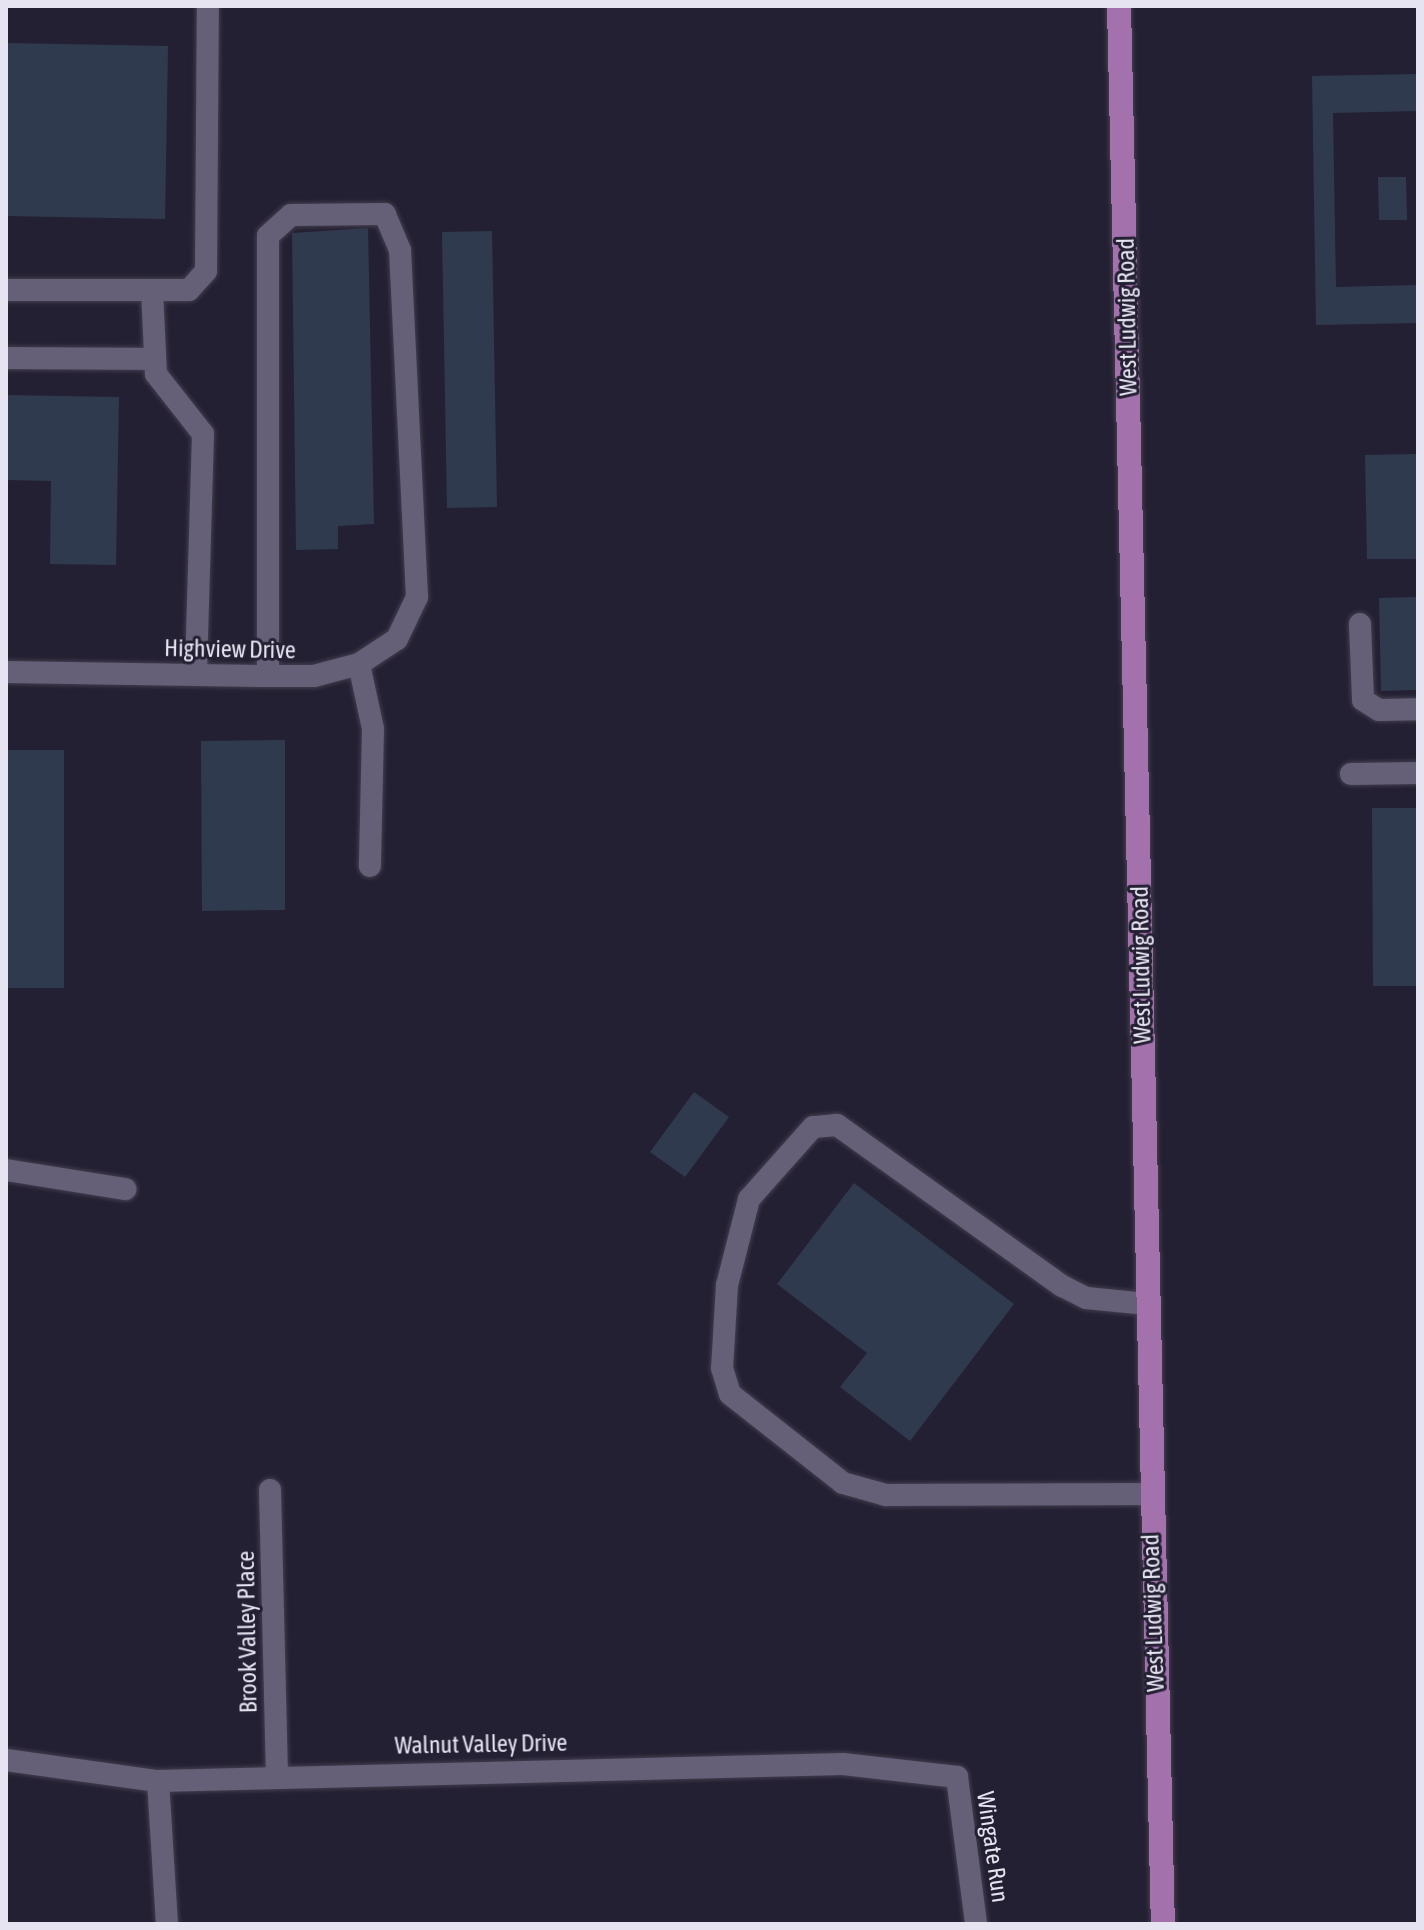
<!DOCTYPE html>
<style>
body{margin:0}
#map{position:relative;width:1424px;height:1930px;overflow:hidden;background:#242033;font-family:"Asap Condensed",sans-serif}
div>[style]{position:absolute}
[style*='--x']{left:calc(var(--x)*1px);top:calc(var(--y)*1px);width:calc(var(--w)*1px);rotate:calc(var(--a)*1deg)}
.building>*{inset:0;background:#303a4e}
.roads{filter:drop-shadow(0 0 2px #423e4e) drop-shadow(0 0 2px #423e4e)}
.minor>*{height:22px;margin:-11px;padding:0 11px;transform-origin:11px;border-radius:11px;background:#656077}
.major>*{height:24px;margin:-12px;padding:0 12px;transform-origin:12px;border-radius:12px;background:#a371ac}
span{translate:-50% -50%;white-space:nowrap;text-align:center;line-height:1.15;-webkit-text-stroke:6px #242033;paint-order:stroke}
.street-label{font-size:24px;color:#e7e4f2}
.frame{position:absolute;inset:0;border:8px solid #e7e4f2;pointer-events:none}
</style>
<div id="map">
<div class="building">
<i style="clip-path:polygon(6px 43px,168px 46px,165px 219px,6px 216px)"></i>
<i style="clip-path:polygon(1418px 74px,1418px 111px,1333px 113px,1336px 287px,1418px 285px,1418px 323px,1316px 325px,1312px 76px)"></i>
<i style="clip-path:polygon(1378px 177px,1406px 177px,1407px 220px,1379px 220px)"></i>
<i style="clip-path:polygon(368px 228px,374px 524px,338px 526px,338px 549px,296px 550px,292px 233px)"></i>
<i style="clip-path:polygon(492px 231px,497px 507px,447px 508px,442px 232px)"></i>
<i style="clip-path:polygon(6px 395px,119px 397px,116px 565px,50px 564px,51px 481px,6px 480px)"></i>
<i style="clip-path:polygon(1418px 454px,1418px 559px,1367px 559px,1365px 455px)"></i>
<i style="clip-path:polygon(1418px 597px,1418px 690px,1381px 691px,1379px 598px)"></i>
<i style="clip-path:polygon(285px 740px,285px 910px,202px 911px,201px 741px)"></i>
<i style="clip-path:polygon(6px 750px,64px 750px,64px 988px,6px 988px)"></i>
<i style="clip-path:polygon(1372px 808px,1418px 808px,1418px 986px,1373px 986px)"></i>
<i style="clip-path:polygon(694px 1092px,729px 1117px,685px 1177px,650px 1152px)"></i>
<i style="clip-path:polygon(854px 1183px,1014px 1304px,910px 1441px,840px 1387px,867px 1353px,777px 1284px)"></i>
</div>
<div class="roads">
<div class="minor">
<i style="--x:6;--y:290;--w:183;--a:0"></i>
<i style="--x:189;--y:290;--w:25;--a:-48"></i>
<i style="--x:206;--y:271;--w:265;--a:-89.6"></i>
<i style="--x:152;--y:290;--w:84;--a:87.3"></i>
<i style="--x:156;--y:374;--w:76;--a:51.9"></i>
<i style="--x:203;--y:434;--w:241;--a:91.7"></i>
<i style="--x:6;--y:358;--w:147;--a:0.4"></i>
<i style="--x:1360;--y:624;--w:76;--a:87.7"></i>
<i style="--x:1363;--y:700;--w:19;--a:32"></i>
<i style="--x:1379;--y:710;--w:39;--a:-1"></i>
<i style="--x:359;--y:664;--w:66;--a:77.8"></i>
<i style="--x:373;--y:729;--w:137;--a:91.3"></i>
<i style="--x:6;--y:672;--w:254;--a:0.9"></i>
<i style="--x:260;--y:676;--w:54;--a:0"></i>
<i style="--x:314;--y:676;--w:47;--a:-14.9"></i>
<i style="--x:359;--y:664;--w:45;--a:-33.3"></i>
<i style="--x:397;--y:639;--w:47;--a:-64.5"></i>
<i style="--x:417;--y:597;--w:347;--a:-92.8"></i>
<i style="--x:400;--y:250;--w:39;--a:-113"></i>
<i style="--x:385;--y:214;--w:94;--a:179.4"></i>
<i style="--x:291;--y:215;--w:31;--a:138"></i>
<i style="--x:268;--y:236;--w:440;--a:90"></i>
<i style="--x:1351;--y:774;--w:67;--a:-0.9"></i>
<i style="--x:6;--y:1170;--w:121;--a:9.1"></i>
<i style="--x:1147;--y:1304;--w:61;--a:-174.4"></i>
<i style="--x:1086;--y:1298;--w:27;--a:-153"></i>
<i style="--x:1062;--y:1286;--w:277;--a:-144.4"></i>
<i style="--x:837;--y:1125;--w:24;--a:175"></i>
<i style="--x:813;--y:1127;--w:96;--a:131.6"></i>
<i style="--x:749;--y:1199;--w:89;--a:104.3"></i>
<i style="--x:727;--y:1285;--w:83;--a:93.4"></i>
<i style="--x:722;--y:1368;--w:27;--a:73"></i>
<i style="--x:730;--y:1394;--w:144;--a:38.2"></i>
<i style="--x:843;--y:1483;--w:45;--a:15.6"></i>
<i style="--x:886;--y:1495;--w:264;--a:-0.2"></i>
<i style="--x:270;--y:1490;--w:283;--a:88.6"></i>
<i style="--x:6;--y:1760;--w:153;--a:7.9"></i>
<i style="--x:158;--y:1781;--w:685;--a:-1.42"></i>
<i style="--x:843;--y:1764;--w:115;--a:6.5"></i>
<i style="--x:957;--y:1777;--w:148;--a:82.6"></i>
<i style="--x:158;--y:1781;--w:143;--a:86.4"></i>
</div>
<div class="major">
<i style="--x:1119;--y:6;--w:1919;--a:88.69"></i>
</div>
</div>
<div class="street-label">
<span style="left:1127px;top:317px;rotate:-91deg">West Ludwig Road</span>
<span style="left:230px;top:649px;rotate:1deg">Highview Drive</span>
<span style="left:1141px;top:965px;rotate:-91deg">West Ludwig Road</span>
<span style="left:1153px;top:1613px;rotate:-92deg">West Ludwig Road</span>
<span style="left:247px;top:1632px;rotate:-91deg">Brook Valley Place</span>
<span style="left:481px;top:1744px;rotate:-1deg">Walnut Valley Drive</span>
<span style="left:993px;top:1847px;rotate:82deg">Wingate Run</span>
</div>
<div class="frame"></div>
</div>
